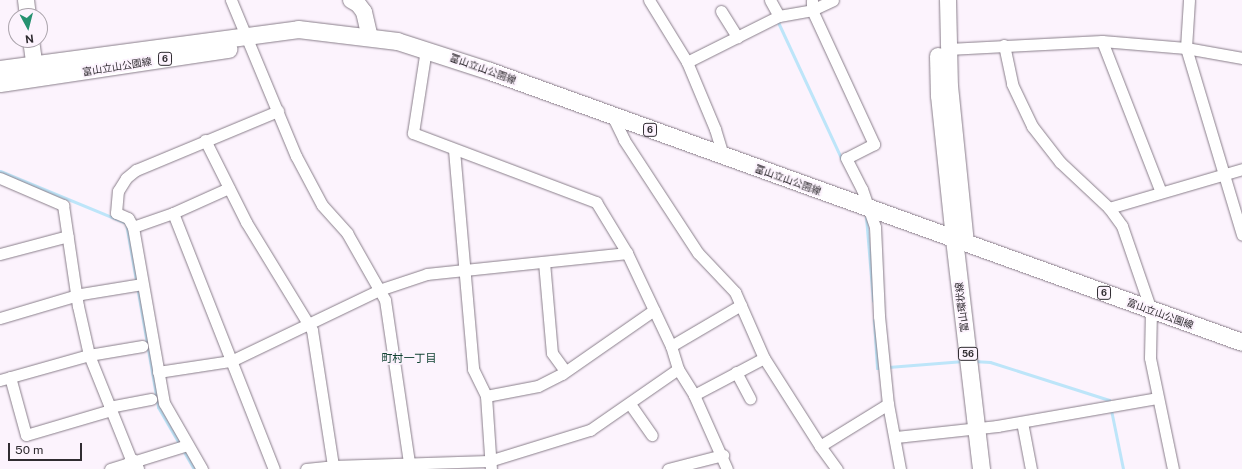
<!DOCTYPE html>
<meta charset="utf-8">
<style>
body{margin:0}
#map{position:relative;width:1242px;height:469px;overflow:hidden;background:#fcf3fd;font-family:"Public Sans","Noto Sans JP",sans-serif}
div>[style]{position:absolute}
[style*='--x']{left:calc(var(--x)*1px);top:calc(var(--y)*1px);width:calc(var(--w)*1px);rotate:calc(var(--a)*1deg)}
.stream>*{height:3px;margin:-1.5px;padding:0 1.5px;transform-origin:1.5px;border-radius:1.5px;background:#bde5f9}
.roads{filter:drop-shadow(0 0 1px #897e8a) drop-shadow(0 0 1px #897e8a)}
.street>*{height:11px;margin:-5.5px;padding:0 5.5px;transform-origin:5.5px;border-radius:5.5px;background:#fff}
.secondary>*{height:16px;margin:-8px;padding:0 8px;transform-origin:8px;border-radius:8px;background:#fff}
.primary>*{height:17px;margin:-8.5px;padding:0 8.5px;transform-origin:8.5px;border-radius:8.5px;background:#fff}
span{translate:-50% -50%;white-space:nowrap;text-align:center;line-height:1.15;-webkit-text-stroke:3.5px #fcf3fd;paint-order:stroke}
.shield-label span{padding:1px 3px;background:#fcf3fd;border:1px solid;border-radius:3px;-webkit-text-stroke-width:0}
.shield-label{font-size:9px;color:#302c31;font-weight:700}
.street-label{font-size:10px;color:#302c31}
.neighbourhood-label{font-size:11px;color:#104232}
.north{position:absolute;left:8px;top:8px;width:40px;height:40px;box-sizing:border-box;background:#fcf3fd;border:1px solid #aaa3ab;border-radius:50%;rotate:173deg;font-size:11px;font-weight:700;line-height:16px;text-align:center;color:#302c31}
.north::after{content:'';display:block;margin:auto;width:14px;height:18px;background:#269170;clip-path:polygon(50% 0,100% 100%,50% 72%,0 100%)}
.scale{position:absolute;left:8px;top:443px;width:74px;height:18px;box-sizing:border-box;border:2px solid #302c31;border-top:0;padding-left:5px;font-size:12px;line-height:14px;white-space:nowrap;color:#302c31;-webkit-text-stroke:3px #fcf3fd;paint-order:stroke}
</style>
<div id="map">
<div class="stream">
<div style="--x:777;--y:20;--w:154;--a:65.1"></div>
<div style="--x:0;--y:171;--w:136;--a:22.4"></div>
<div style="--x:126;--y:223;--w:187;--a:80.1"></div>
<div style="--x:158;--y:407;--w:72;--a:59.9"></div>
<div style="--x:866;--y:217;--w:84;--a:85.2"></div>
<div style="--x:874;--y:320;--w:48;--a:86.4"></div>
<div style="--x:877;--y:368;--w:5;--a:0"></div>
<div style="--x:973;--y:361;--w:17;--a:3"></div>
<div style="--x:990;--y:362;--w:125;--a:17.7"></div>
<div style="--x:1109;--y:400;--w:70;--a:78.5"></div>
<div style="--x:888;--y:367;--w:76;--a:-4.5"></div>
</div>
<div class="roads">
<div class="street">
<div style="--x:231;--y:0;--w:169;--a:67.4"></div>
<div style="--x:296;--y:156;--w:55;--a:62"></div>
<div style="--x:322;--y:205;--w:38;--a:48"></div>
<div style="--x:347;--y:233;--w:77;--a:60.4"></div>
<div style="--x:385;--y:300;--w:171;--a:81.6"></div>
<div style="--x:649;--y:0;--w:73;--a:58.5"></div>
<div style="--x:687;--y:62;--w:73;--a:67.3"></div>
<div style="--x:715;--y:129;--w:28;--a:73"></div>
<div style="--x:770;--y:0;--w:18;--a:61"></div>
<div style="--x:812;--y:0;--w:10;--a:90"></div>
<div style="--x:812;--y:10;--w:148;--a:65.2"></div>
<div style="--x:874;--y:144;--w:31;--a:153"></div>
<div style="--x:846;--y:158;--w:35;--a:63"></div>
<div style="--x:862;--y:189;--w:40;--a:71.1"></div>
<div style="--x:875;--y:227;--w:89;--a:87.4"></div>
<div style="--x:879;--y:316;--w:88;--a:84.2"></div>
<div style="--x:888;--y:404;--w:66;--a:79.5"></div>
<div style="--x:1189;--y:0;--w:48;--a:93.6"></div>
<div style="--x:1186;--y:48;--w:195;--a:73.3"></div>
<div style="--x:721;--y:11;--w:31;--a:58"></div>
<div style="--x:1102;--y:41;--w:162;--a:68.7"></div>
<div style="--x:1004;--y:45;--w:40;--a:78"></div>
<div style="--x:1012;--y:84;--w:47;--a:64.5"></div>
<div style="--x:1032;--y:126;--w:46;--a:52.1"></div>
<div style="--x:1060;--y:162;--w:67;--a:43.2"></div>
<div style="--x:1109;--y:208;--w:22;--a:54"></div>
<div style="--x:1122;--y:226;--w:89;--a:71"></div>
<div style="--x:1151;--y:310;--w:48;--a:91.2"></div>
<div style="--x:1150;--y:358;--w:113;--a:78.3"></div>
<div style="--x:426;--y:49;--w:85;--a:98.8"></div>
<div style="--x:413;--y:133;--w:196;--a:20.7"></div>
<div style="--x:596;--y:202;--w:60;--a:58.7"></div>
<div style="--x:627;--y:253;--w:103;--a:64.7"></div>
<div style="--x:671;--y:346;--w:24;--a:73"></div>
<div style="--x:678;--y:369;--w:31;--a:58"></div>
<div style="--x:694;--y:395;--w:81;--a:66"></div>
<div style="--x:948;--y:49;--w:154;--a:-3"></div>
<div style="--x:1102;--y:41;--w:84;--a:4.8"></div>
<div style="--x:1186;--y:48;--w:57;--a:10.1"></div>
<div style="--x:687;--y:62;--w:103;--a:-26.6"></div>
<div style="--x:779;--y:16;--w:34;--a:-10"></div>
<div style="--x:812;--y:10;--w:23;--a:-25"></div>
<div style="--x:613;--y:117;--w:25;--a:64"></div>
<div style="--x:624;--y:140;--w:135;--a:56.8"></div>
<div style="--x:698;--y:253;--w:54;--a:46.5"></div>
<div style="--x:735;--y:292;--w:72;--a:66.3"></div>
<div style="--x:764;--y:358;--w:104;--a:57.5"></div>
<div style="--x:820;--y:446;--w:29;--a:54"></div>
<div style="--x:205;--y:140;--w:92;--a:63.4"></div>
<div style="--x:246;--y:222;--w:127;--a:58.6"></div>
<div style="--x:312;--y:330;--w:138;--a:81.2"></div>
<div style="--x:454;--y:150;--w:220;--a:85"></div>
<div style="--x:473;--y:369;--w:30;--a:64"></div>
<div style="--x:486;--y:396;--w:73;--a:86.1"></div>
<div style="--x:0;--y:178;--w:69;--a:23.2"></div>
<div style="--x:63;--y:205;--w:102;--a:81.6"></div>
<div style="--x:78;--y:306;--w:50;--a:77.3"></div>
<div style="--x:89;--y:355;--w:115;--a:68.1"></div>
<div style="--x:1109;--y:208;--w:139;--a:-16.3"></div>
<div style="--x:173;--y:213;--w:275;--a:68.5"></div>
<div style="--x:133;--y:227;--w:42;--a:-19.3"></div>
<div style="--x:173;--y:213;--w:61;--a:-24.1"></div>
<div style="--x:0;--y:254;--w:70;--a:-14.8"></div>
<div style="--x:544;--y:262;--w:91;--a:85"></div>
<div style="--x:552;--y:353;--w:22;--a:54"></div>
<div style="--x:0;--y:318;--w:84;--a:-16.5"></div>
<div style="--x:81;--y:294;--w:62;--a:-9.3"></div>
<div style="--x:671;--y:346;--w:81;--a:-30.4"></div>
<div style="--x:158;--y:372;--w:74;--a:-8.6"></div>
<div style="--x:231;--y:361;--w:164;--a:-25.6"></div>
<div style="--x:379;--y:290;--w:51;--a:-18.4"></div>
<div style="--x:427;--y:274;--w:201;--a:-6"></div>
<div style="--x:736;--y:372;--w:30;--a:62"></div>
<div style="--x:10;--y:377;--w:60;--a:74.6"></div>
<div style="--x:26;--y:435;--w:89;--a:-16.4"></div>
<div style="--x:0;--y:380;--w:92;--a:-15.7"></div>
<div style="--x:89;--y:355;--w:54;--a:-9.6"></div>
<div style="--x:694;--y:395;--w:79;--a:-27.9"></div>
<div style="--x:486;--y:396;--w:53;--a:-10.9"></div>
<div style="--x:538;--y:386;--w:27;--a:-27"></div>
<div style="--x:562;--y:374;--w:112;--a:-34.8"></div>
<div style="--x:630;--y:404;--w:38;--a:55"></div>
<div style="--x:109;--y:407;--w:43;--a:-10.8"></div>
<div style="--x:1022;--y:422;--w:48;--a:79.2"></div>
<div style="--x:896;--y:437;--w:102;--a:-6.2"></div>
<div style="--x:997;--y:426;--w:162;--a:-9.9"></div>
<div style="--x:820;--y:446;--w:80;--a:-31.7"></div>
<div style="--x:110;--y:469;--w:81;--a:-17.3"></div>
<div style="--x:202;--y:469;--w:76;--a:-119.9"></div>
<div style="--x:164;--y:403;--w:179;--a:-100"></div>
<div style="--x:133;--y:227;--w:10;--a:-119"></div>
<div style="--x:128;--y:218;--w:13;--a:-157"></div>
<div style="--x:116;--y:213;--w:22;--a:-85"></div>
<div style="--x:118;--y:191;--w:15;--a:-58"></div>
<div style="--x:126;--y:178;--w:13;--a:-39"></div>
<div style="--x:136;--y:170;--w:154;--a:-22.6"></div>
<div style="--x:306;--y:469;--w:27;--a:-6"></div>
<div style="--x:333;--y:466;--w:156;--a:-1.8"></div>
<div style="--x:489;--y:461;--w:106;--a:-17.1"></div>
<div style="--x:590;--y:430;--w:107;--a:-34.7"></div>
<div style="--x:668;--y:469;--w:57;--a:-14.3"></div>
</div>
<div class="secondary">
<div style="--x:26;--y:0;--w:16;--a:83"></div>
<div style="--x:351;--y:0;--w:8;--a:30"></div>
<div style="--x:358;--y:4;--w:10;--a:53"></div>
<div style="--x:364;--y:12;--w:26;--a:77"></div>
<div style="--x:948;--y:0;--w:86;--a:88.7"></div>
<div style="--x:950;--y:86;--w:158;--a:84.2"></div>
<div style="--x:31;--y:40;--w:37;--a:82"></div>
<div style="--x:938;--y:56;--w:40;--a:88.6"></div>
<div style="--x:939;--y:96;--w:144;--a:84"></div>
<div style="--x:132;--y:462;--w:8;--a:60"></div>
</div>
<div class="primary">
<div style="--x:0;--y:69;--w:301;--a:-7.6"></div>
<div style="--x:298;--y:29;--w:100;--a:6.9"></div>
<div style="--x:397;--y:41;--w:98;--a:17.9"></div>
<div style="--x:490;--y:71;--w:799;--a:19.82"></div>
<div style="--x:0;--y:83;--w:231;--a:-8.5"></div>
<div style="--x:954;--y:239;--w:232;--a:83.3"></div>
</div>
</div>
<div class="shield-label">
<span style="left:165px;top:59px">6</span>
<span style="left:650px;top:130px">6</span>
<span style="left:1104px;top:293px">6</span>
<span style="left:968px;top:354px">56</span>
</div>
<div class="street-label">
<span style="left:117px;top:67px;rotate:-9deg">富山立山公園線</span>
<span style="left:483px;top:69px;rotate:20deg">富山立山公園線</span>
<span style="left:788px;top:180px;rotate:20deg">富山立山公園線</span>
<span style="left:962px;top:307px;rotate:-97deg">富山環状線</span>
<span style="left:1160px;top:314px;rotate:20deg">富山立山公園線</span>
</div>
<div class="neighbourhood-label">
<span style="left:409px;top:358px">町村一丁目</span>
</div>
<div class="north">N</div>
<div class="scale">50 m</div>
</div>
